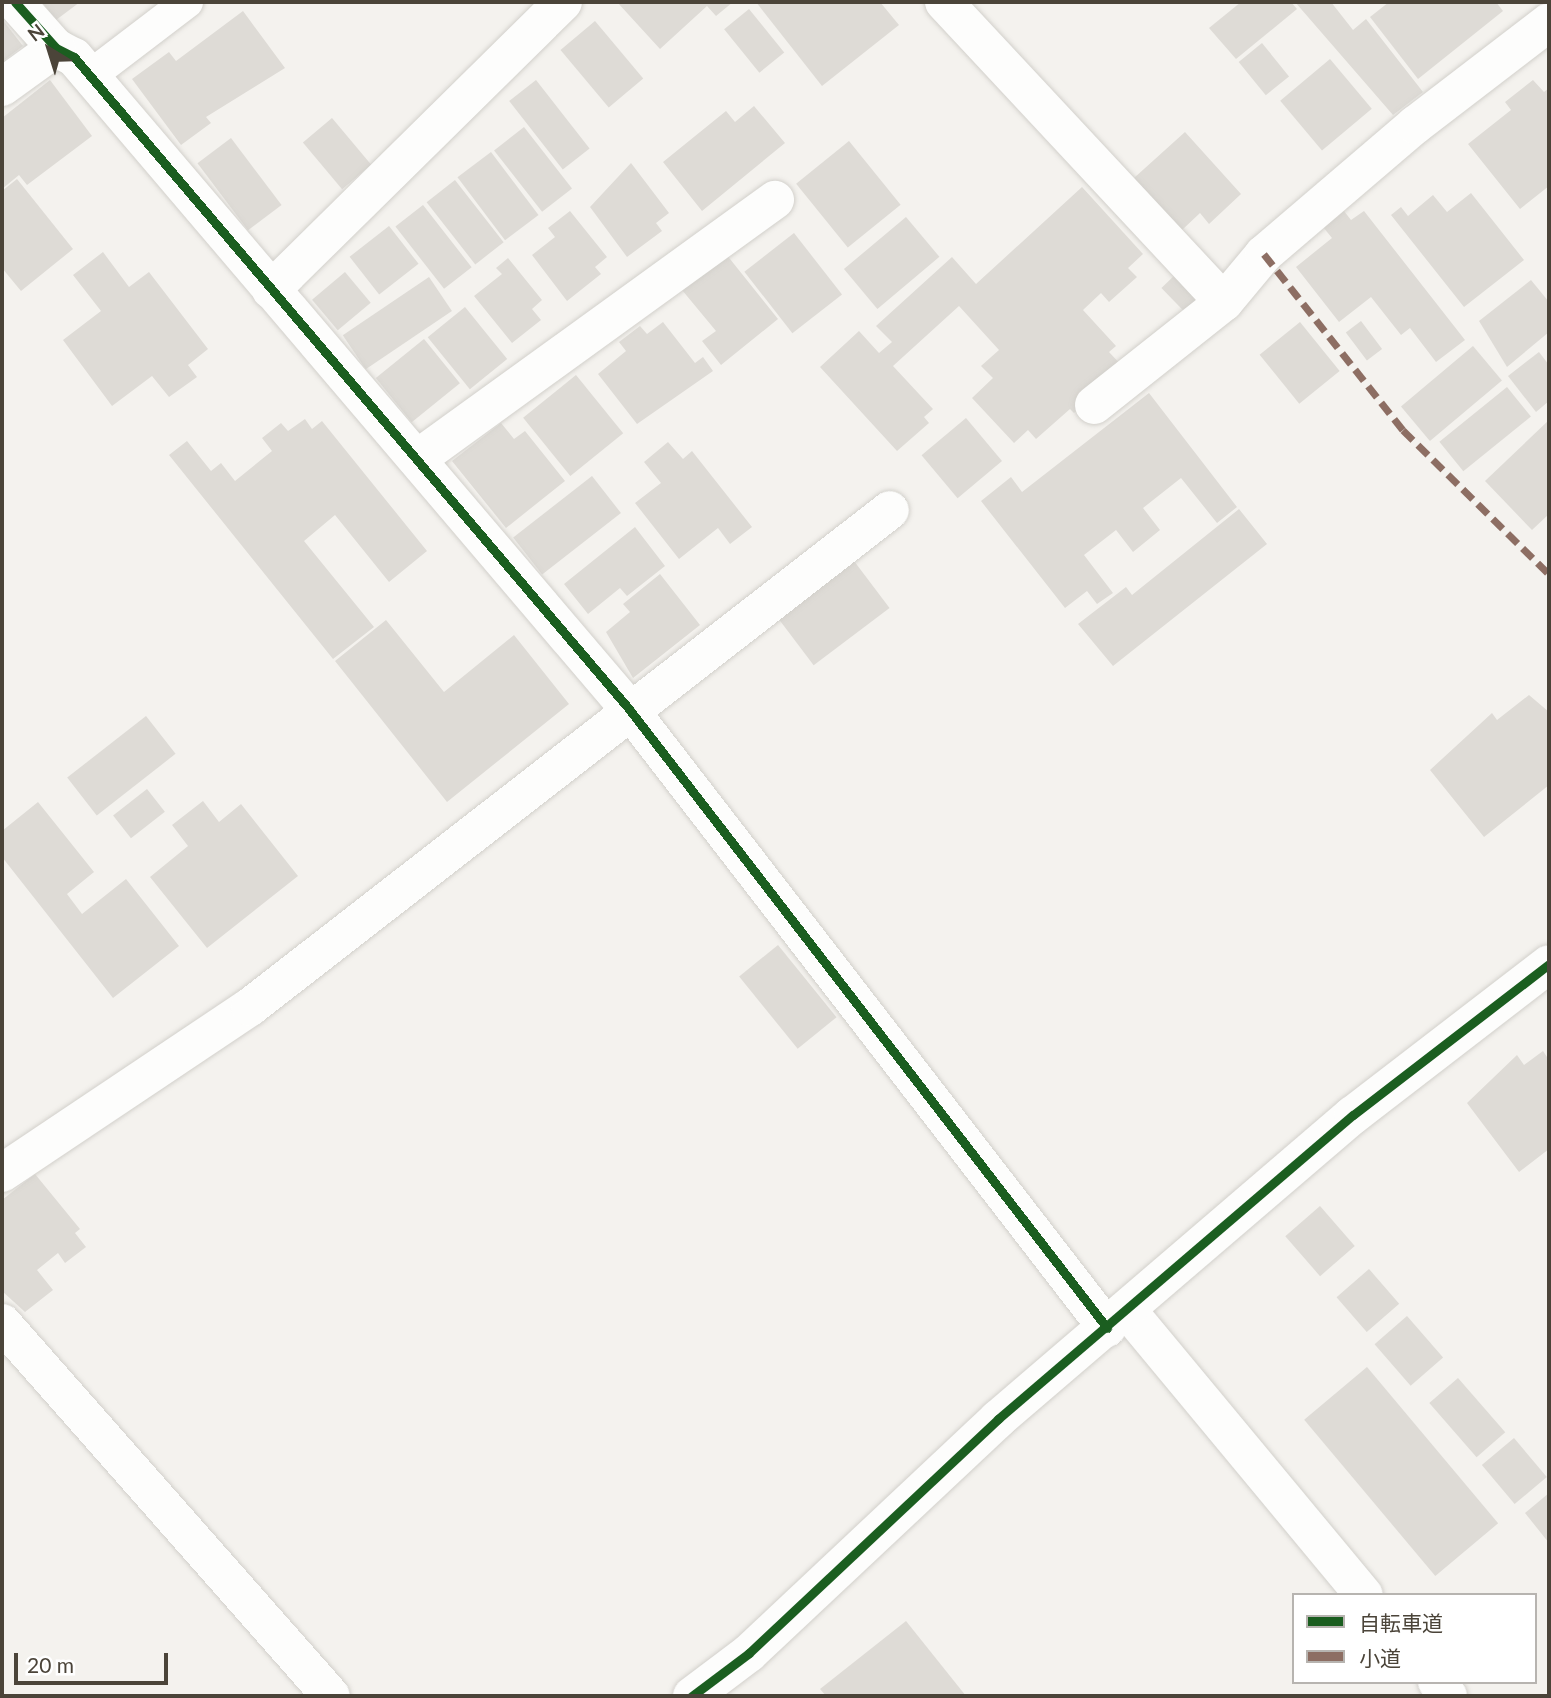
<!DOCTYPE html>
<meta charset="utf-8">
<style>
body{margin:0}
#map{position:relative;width:1551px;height:1698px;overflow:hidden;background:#f4f2ee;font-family:Lato,"Noto Sans JP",sans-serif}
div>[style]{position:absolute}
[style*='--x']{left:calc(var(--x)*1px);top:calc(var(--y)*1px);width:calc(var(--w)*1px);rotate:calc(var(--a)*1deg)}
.building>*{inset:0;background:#dedbd6;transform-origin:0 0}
.roads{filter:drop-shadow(0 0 2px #d2d0cb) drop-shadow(0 0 2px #d2d0cb)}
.lane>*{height:32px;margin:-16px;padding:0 16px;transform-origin:16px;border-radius:16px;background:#fdfdfc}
.street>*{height:38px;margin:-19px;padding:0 19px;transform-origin:19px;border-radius:19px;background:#fdfdfc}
.quiet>*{height:7px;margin-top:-3.5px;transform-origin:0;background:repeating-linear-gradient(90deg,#8d6e63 0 14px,transparent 0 21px)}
.cycleway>*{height:9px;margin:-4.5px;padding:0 4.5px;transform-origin:4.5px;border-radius:4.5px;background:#1b5e20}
span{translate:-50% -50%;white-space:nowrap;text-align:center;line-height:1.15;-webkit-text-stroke:5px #fff;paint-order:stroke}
.frame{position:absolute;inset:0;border:4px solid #4b4439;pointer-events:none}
.legend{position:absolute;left:1292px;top:1593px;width:245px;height:91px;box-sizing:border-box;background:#fff;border:2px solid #b7b4b0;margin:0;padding:9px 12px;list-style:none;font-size:21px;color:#4b4439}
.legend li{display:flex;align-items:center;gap:14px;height:35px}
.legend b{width:35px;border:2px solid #b7b4b0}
.north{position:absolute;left:14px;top:14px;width:70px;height:70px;-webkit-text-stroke:5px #fff;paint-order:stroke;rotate:322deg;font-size:19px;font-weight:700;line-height:28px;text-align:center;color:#4b4439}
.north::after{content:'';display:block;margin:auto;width:24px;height:32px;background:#4b4439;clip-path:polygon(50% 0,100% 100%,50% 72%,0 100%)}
.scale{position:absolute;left:14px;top:1653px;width:154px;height:32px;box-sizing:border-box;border:4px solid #4b4439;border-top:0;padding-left:9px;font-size:21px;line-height:24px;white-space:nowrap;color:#4b4439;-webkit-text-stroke:5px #fff;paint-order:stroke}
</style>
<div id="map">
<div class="building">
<div style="clip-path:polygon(42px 2px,80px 2px,56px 20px)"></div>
<div style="clip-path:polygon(617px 2px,733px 2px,716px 16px,707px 6px,660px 49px)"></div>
<div style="clip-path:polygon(756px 2px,880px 2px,899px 25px,822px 86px)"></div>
<div style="clip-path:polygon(1241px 2px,1291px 2px,1297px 9px,1236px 59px,1209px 28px)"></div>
<div style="clip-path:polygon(1295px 2px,1331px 2px,1353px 30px,1366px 19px,1423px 92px,1393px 115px)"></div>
<div style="clip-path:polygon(1389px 2px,1496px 2px,1503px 11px,1418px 79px,1370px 17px)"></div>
<div style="left:749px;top:9px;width:56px;height:32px;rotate:51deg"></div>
<div style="clip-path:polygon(243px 11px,285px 68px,206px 117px,211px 123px,181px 145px,132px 79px,169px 52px,176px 61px)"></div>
<div style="clip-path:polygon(2px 19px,23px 46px,2px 62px)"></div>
<div style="left:595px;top:21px;width:75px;height:45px;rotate:50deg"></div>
<div style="left:1262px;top:43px;width:43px;height:30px;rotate:51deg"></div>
<div style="left:1330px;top:59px;width:65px;height:65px;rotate:50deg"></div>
<div style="clip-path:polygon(50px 80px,92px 136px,27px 185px,19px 175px,2px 189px,2px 118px)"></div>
<div style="left:536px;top:80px;width:87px;height:34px;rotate:52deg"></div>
<div style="clip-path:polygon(1533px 80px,1544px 92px,1549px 88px,1549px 186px,1520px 209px,1468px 144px,1511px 110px,1505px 102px)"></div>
<div style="clip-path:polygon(754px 106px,785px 143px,702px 211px,663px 162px,726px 111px,735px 122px)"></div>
<div style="left:332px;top:118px;width:61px;height:38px;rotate:50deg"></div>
<div style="left:524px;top:127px;width:78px;height:38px;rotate:52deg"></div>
<div style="clip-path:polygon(1185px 132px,1241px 194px,1209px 224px,1200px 213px,1182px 230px,1134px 178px)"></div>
<div style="left:231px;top:138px;width:84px;height:42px;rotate:53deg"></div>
<div style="left:849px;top:141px;width:82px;height:68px;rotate:51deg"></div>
<div style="left:491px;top:152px;width:79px;height:42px;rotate:53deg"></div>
<div style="clip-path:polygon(631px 163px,669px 213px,656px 223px,662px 231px,627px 257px,590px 207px)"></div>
<div style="clip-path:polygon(17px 179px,73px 249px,21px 291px,2px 268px,2px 191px)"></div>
<div style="left:455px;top:180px;width:79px;height:36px;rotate:52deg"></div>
<div style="clip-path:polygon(1082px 187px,1143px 254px,1128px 268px,1137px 277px,1109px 302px,1101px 293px,1083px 310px,1116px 346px,1109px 352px,1123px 367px,1074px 413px,1070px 409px,1036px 439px,1028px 430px,1014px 443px,972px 398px,993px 378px,981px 366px,999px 350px,959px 306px,893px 366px,933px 409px,924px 417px,929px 423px,897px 451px,820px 367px,859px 331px,879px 353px,892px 342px,876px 326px,952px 257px,976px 284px)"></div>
<div style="clip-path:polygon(1471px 193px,1524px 260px,1464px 307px,1391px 215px,1401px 207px,1408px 216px,1433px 195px,1447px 212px)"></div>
<div style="left:423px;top:205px;width:79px;height:35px;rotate:52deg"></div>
<div style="clip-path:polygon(570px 211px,607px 257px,595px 267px,601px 274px,567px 301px,532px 255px,555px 237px,548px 228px)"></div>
<div style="clip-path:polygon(1344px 211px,1351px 220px,1364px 211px,1465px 340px,1436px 362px,1410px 328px,1401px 335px,1371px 297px,1339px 322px,1296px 267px,1332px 238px,1323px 227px)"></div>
<div style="left:906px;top:217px;width:52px;height:81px;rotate:50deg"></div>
<div style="left:389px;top:226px;width:48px;height:50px;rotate:52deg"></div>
<div style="left:794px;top:233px;width:78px;height:63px;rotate:52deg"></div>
<div style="clip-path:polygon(103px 252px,129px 287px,149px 272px,208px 349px,188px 365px,197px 377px,169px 397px,152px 376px,112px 406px,63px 340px,101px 311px,73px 275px)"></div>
<div style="clip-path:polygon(726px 254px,778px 319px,721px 365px,702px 341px,716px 331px,682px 290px)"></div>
<div style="clip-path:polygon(508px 258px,542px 300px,532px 309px,541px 320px,512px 343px,474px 296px,502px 274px,496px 268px)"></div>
<div style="left:345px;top:272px;width:40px;height:43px;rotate:50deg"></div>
<div style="left:1178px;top:272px;width:46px;height:23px;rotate:46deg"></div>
<div style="left:429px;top:277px;width:41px;height:104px;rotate:56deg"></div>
<div style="clip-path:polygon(1531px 280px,1549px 302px,1549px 332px,1507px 367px,1479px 321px)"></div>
<div style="left:465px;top:307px;width:67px;height:48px;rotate:51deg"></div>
<div style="left:1361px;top:321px;width:35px;height:19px;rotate:53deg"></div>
<div style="clip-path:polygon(663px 322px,695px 363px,703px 357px,713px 371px,637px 424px,598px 374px,626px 351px,619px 342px,640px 326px,647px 334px)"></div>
<div style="left:1300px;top:322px;width:63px;height:52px;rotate:51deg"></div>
<div style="left:424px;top:339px;width:57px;height:62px;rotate:51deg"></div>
<div style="left:1473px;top:346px;width:45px;height:94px;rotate:50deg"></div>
<div style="clip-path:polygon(1539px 352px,1549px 365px,1549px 401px,1536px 412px,1508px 376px)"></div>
<div style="left:576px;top:375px;width:75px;height:68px;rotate:51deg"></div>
<div style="left:1507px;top:387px;width:38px;height:87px;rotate:51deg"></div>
<div style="clip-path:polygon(1149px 393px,1237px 507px,1217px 523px,1181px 478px,1143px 508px,1160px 530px,1133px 552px,1116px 530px,1084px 555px,1113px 593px,1097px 604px,1087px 591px,1065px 608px,981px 501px,1011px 477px,1022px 492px)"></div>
<div style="left:966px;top:418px;width:56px;height:58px;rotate:50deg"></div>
<div style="clip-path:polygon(305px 419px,312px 429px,322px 421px,427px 551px,389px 582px,335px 515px,304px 541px,374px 627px,333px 659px,169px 455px,187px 441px,211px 471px,221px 463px,235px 481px,272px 451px,262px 438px,281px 423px,288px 431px)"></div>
<div style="clip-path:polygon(1549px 420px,1549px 514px,1532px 530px,1485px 481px)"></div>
<div style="clip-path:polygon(501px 423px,514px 439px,525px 431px,565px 481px,506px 528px,452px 461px)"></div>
<div style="clip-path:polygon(668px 442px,683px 459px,692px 451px,752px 527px,730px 544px,718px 528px,679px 559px,635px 503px,661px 483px,644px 462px)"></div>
<div style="left:592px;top:476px;width:47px;height:100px;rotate:52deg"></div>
<div style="clip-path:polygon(1239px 509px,1267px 544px,1113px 666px,1078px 624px,1126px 587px,1132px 595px)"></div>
<div style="clip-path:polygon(635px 527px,665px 566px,627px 596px,620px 588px,588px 614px,564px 584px)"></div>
<div style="left:851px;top:557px;width:64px;height:95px;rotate:53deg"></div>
<div style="clip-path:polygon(660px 574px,700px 625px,633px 678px,606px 632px,630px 612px,623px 604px)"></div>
<div style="clip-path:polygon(386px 620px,444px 692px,514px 635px,569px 704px,447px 802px,335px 661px)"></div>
<div style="clip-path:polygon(1529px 695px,1549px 712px,1549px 785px,1484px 837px,1430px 770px,1492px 713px,1497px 720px)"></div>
<div style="left:146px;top:716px;width:48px;height:100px;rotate:52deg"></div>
<div style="left:147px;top:789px;width:29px;height:43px;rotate:52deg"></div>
<div style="clip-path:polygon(203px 801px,219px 822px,241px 804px,298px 876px,207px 948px,150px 877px,188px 846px,172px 825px)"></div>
<div style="clip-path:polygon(38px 802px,94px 872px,67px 894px,82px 914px,126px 879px,179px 946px,113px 998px,2px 857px,2px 831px)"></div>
<div style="left:778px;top:945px;width:93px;height:50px;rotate:51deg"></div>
<div style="clip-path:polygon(1543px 1051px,1549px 1060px,1549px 1149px,1519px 1172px,1467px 1103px,1517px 1055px,1524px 1065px)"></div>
<div style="clip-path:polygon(35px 1174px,80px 1229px,75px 1233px,86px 1247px,65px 1263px,58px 1253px,37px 1270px,53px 1290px,25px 1312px,2px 1291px,2px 1200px)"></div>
<div style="left:1320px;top:1206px;width:53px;height:46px;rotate:49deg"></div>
<div style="left:1369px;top:1269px;width:46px;height:43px;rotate:49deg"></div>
<div style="left:1407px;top:1316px;width:55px;height:43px;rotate:49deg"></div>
<div style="left:1367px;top:1367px;width:204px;height:82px;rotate:50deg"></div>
<div style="left:1458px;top:1378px;width:72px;height:38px;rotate:49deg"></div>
<div style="left:1514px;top:1438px;width:51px;height:42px;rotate:50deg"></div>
<div style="clip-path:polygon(1549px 1493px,1549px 1543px,1525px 1513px)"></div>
<div style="clip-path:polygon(906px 1621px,966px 1696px,826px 1696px,820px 1689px)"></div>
</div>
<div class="roads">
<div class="lane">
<div style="--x:90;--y:76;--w:122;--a:-37.3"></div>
</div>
<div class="street">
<div style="--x:15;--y:2;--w:62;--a:48.3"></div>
<div style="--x:56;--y:48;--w:20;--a:27"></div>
<div style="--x:74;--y:57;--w:856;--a:49.59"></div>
<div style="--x:629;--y:709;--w:782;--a:52.32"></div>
<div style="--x:944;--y:2;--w:410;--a:47"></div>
<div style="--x:2;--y:87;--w:67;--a:-35.8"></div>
<div style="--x:271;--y:290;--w:410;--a:-44.6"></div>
<div style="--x:1094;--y:405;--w:166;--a:-38.4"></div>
<div style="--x:1224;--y:302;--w:62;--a:-50.2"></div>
<div style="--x:1264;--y:254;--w:199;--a:-40.5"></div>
<div style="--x:1415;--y:125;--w:169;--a:-37.5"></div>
<div style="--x:417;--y:459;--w:442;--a:-35.9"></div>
<div style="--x:2;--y:1173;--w:298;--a:-33.8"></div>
<div style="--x:250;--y:1007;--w:810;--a:-37.83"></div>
<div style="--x:1128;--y:1311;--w:369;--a:50.3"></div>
<div style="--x:2;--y:1323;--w:497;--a:48.6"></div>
<div style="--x:1437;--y:1682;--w:18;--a:52"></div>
<div style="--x:692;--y:1696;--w:71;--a:-37"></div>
<div style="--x:749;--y:1653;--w:342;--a:-43.2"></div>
<div style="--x:998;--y:1419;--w:467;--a:-40.6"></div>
<div style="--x:1353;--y:1115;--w:247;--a:-37.6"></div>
</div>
</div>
<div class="quiet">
<div style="--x:1264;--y:254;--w:224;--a:51.7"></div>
<div style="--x:1403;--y:430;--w:205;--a:44.6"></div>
</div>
<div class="cycleway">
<div style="--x:15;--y:2;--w:62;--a:48.3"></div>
<div style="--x:56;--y:48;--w:20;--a:27"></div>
<div style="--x:74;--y:57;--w:856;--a:49.59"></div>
<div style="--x:629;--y:709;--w:782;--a:52.32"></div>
<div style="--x:692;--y:1696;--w:71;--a:-37"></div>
<div style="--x:749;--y:1653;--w:342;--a:-43.2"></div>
<div style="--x:998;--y:1419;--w:467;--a:-40.6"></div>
<div style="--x:1353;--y:1115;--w:247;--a:-37.6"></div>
</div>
<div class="frame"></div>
<ul class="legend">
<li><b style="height:9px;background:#1b5e20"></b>自転車道</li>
<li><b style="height:9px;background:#8d6e63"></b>小道</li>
</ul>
<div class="north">N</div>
<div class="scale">20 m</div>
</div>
